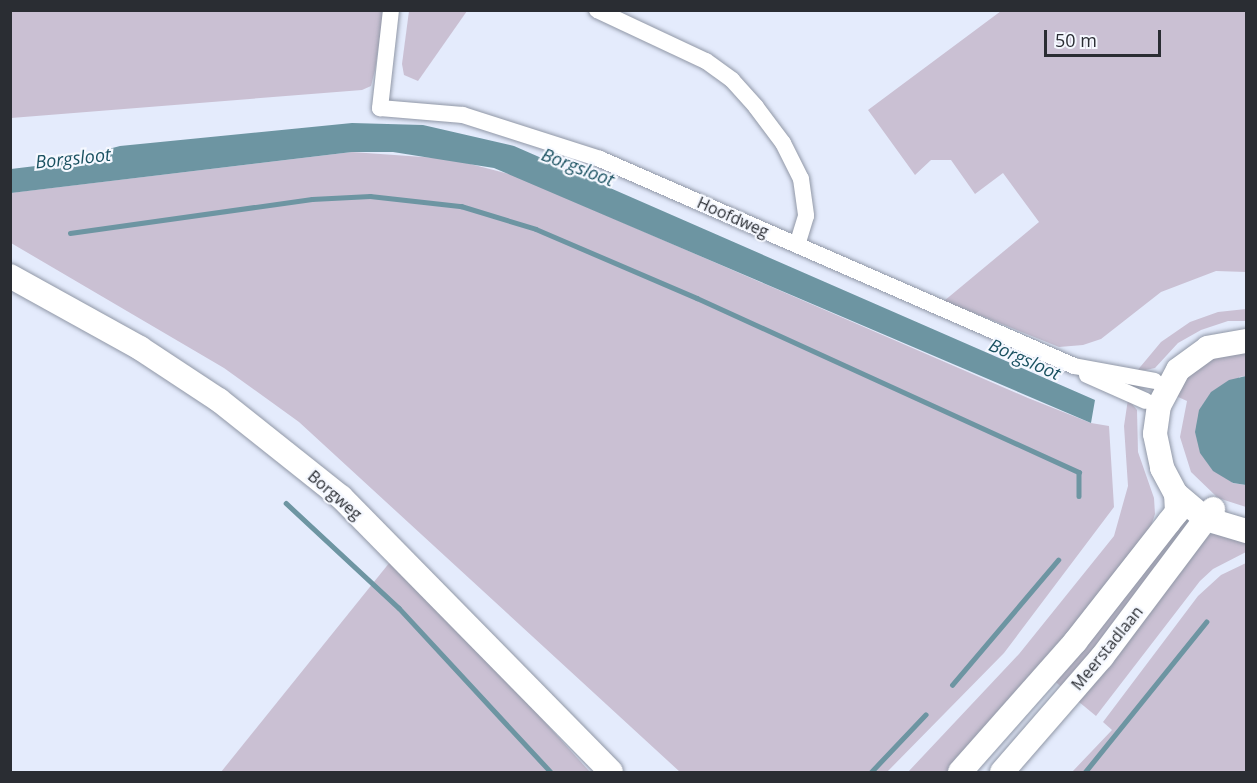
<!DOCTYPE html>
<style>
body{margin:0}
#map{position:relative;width:1257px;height:783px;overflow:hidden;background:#e4ebfc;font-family:"Open Sans",sans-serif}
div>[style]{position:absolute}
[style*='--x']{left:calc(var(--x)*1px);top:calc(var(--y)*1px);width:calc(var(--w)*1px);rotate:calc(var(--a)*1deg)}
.green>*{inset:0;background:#cac0d3}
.water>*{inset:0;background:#6d95a2}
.stream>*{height:4.5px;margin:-2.25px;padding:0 2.25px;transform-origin:2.25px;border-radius:2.25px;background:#6d95a2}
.roads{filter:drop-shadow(0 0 2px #9097a6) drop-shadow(0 0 2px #9097a6)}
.street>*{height:16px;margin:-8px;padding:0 8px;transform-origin:8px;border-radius:8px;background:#fff}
.secondary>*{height:24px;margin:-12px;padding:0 12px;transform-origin:12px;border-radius:12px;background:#fff}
span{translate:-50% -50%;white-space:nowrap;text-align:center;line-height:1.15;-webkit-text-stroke:4.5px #f5f8ff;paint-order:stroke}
.street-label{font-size:16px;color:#2a2d33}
.water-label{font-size:18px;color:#195060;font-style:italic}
.frame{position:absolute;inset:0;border:12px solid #2a2d33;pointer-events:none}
.scale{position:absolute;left:1044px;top:30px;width:117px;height:27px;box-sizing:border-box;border:3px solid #2a2d33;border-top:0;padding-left:8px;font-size:18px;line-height:21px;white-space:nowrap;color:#2a2d33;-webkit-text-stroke:4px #f5f8ff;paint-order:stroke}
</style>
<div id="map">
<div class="green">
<div style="clip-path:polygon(10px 11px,384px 11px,375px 70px,371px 86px,362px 90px,11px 118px)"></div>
<div style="clip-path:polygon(409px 11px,467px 11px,418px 81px,404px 75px,402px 64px)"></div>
<div style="clip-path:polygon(1001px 11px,1246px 11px,1246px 272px,1216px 271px,1161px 292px,1101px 339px,1083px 345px,1059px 347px,944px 301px,1039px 222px,1003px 173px,975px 194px,951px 160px,931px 160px,915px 175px,868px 110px)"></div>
<div style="clip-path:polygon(352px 152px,451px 159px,513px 175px,1028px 398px,1091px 423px,1109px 426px,1114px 507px,1004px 653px,887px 772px,680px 772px,299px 422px,224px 368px,11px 243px,10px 193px)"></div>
<div style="clip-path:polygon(1246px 309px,1246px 321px,1228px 321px,1201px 330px,1178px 343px,1155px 368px,1136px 372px,1161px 342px,1190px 322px,1218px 312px)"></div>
<div style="clip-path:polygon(1246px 352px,1246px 376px,1239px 377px,1232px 483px,1246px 485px,1246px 507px,1218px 498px,1191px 472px,1180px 437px,1187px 401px,1176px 396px,1190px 374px,1211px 359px)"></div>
<div style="clip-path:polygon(1128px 399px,1137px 410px,1138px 452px,1154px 498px,1155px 514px,1150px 529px,1050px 664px,949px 772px,908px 772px,1019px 654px,1114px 536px,1128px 486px,1124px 426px)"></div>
<div style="clip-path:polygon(1184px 511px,1193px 518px,1066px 691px,1050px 677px)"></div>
<div style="clip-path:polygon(1215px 533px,1246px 537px,1246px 552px,1213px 569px,1200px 581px,1096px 716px,1073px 697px,1205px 536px)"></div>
<div style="clip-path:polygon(390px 562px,523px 698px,590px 772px,221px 772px)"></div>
<div style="clip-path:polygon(1246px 563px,1246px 772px,1072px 772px,1112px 730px,1103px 722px,1198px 596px,1221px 575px)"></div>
</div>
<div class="water">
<div style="clip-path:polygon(352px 123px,423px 125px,514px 146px,1095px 400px,1091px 423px,494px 168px,393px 152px,352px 152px,11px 193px,11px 169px,52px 164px,120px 146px)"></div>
<div style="clip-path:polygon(1246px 376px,1246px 485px,1233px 483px,1213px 471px,1200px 453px,1195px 432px,1199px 410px,1211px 392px,1229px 380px)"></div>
</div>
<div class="stream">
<div style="--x:70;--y:233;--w:244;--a:-8"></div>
<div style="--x:312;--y:199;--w:58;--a:-3"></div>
<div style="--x:370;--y:196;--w:92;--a:6.3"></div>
<div style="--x:461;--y:206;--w:78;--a:17"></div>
<div style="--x:536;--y:229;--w:175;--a:23.2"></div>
<div style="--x:697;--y:298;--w:420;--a:24.5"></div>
<div style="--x:1079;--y:472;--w:24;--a:90"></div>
<div style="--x:286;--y:503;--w:154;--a:42.9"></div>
<div style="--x:399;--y:608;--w:224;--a:47.2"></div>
<div style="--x:952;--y:685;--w:164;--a:-49.7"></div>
<div style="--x:871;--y:772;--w:79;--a:-46.5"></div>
<div style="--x:1085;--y:772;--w:193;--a:-51.1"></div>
</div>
<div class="roads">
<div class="street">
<div style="--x:391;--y:10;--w:99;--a:96.4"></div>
<div style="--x:380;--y:108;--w:83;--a:4.8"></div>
<div style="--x:463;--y:115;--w:144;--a:17.8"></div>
<div style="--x:600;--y:159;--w:517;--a:23.59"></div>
<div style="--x:1074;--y:366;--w:82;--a:10.5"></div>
<div style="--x:597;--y:10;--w:120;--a:25.1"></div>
<div style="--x:706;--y:61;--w:32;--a:36"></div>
<div style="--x:732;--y:80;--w:36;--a:48"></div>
<div style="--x:756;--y:107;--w:45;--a:53.1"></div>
<div style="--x:783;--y:143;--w:40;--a:63.4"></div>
<div style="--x:801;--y:179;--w:37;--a:82"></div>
<div style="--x:806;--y:216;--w:30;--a:107"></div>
<div style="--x:1087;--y:375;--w:64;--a:23.8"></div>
</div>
<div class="secondary">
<div style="--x:10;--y:276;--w:149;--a:29"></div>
<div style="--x:140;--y:348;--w:95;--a:33.4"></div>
<div style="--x:219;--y:400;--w:156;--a:38.5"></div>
<div style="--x:341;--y:497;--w:385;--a:45.5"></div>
<div style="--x:1246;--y:341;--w:39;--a:170"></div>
<div style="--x:1208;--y:348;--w:37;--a:144"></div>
<div style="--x:1178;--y:370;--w:40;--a:118"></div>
<div style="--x:1159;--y:405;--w:29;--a:98"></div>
<div style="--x:1155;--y:434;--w:35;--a:78"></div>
<div style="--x:1162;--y:468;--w:30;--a:62"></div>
<div style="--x:1176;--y:494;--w:39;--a:40"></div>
<div style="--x:1206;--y:519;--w:42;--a:16.7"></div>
<div style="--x:960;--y:772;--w:174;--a:-48.5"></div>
<div style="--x:1075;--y:642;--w:152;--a:-51.9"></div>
<div style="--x:1169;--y:522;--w:13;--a:-51"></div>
<div style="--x:1177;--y:512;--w:18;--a:-93"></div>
<div style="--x:1002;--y:772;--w:152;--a:-49"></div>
<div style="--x:1102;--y:657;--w:185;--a:-53.1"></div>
</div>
</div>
<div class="street-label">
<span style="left:733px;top:217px;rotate:24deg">Hoofdweg</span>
<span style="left:335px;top:495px;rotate:41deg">Borgweg</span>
<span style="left:1107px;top:648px;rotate:-51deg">Meerstadlaan</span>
</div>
<div class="water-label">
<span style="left:73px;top:158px;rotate:-6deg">Borgsloot</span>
<span style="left:578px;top:167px;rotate:21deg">Borgsloot</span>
<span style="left:1025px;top:359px;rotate:24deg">Borgsloot</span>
</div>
<div class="frame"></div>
<div class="scale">50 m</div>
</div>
